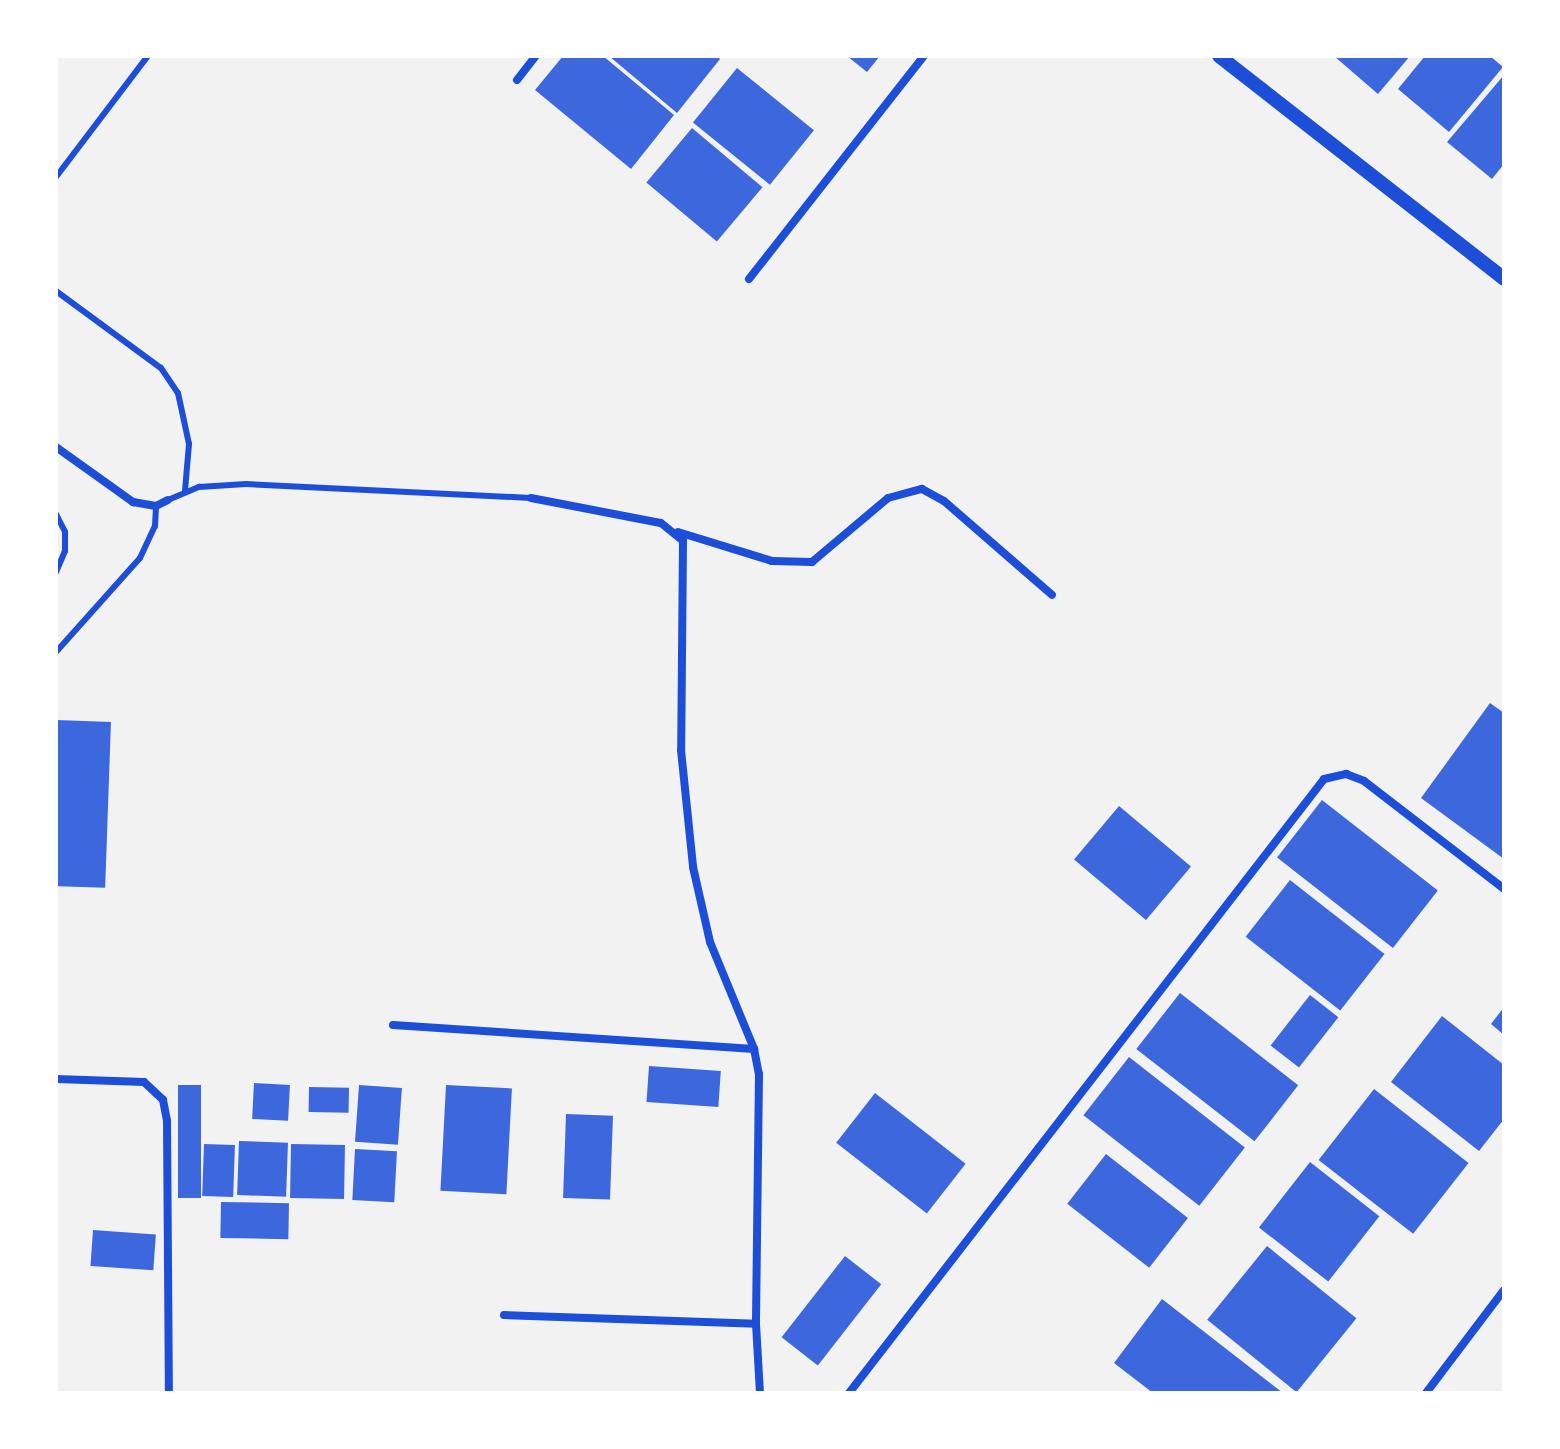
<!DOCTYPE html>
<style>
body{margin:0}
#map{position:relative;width:1560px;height:1449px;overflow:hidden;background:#f2f2f2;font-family:"Exo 2",sans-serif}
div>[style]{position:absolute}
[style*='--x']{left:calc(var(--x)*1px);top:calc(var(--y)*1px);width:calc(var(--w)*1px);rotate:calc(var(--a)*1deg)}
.building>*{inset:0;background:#3d67dc;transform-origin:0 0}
.service>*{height:6px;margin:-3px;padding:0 3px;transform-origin:3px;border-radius:3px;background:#1d4ed8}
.minor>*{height:8px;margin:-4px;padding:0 4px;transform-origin:4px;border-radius:4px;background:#1d4ed8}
.tertiary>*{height:14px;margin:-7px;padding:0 7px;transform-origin:7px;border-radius:7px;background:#1d4ed8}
span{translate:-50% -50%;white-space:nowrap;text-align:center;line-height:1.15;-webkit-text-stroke:6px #fff;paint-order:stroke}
.frame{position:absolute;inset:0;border:58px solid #fff;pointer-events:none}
</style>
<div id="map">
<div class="building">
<div style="clip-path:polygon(563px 56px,603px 56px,674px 115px,631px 169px,535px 90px)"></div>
<div style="clip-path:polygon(609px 56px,717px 56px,720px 59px,677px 113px)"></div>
<div style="clip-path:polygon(847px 56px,880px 56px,867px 72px)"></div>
<div style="clip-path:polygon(1334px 56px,1410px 56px,1378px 94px)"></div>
<div style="clip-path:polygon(1425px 56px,1490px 56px,1503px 67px,1449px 132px,1398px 89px)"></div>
<div style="left:737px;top:68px;width:99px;height:70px;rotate:39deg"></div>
<div style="clip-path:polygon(1504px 75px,1504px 164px,1492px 179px,1447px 142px)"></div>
<div style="left:692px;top:128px;width:92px;height:71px;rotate:40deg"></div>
<div style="clip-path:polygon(1490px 703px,1504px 713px,1504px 859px,1421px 798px)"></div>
<div style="left:56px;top:720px;width:55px;height:166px;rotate:2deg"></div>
<div style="left:1322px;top:800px;width:147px;height:73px;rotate:38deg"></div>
<div style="left:1119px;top:806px;width:94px;height:70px;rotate:40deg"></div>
<div style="left:1290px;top:880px;width:120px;height:72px;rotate:38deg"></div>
<div style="left:1180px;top:993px;width:150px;height:71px;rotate:38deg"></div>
<div style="left:1310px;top:995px;width:36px;height:64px;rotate:38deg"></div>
<div style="clip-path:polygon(1504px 1007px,1504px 1035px,1491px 1024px)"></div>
<div style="clip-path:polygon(1442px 1016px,1504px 1065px,1504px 1119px,1479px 1151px,1391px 1082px)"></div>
<div style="left:1129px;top:1057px;width:147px;height:74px;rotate:38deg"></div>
<div style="left:649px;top:1066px;width:72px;height:36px;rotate:4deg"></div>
<div style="left:254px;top:1083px;width:36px;height:36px;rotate:3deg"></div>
<div style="left:178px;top:1085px;width:23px;height:113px"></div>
<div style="left:359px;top:1085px;width:43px;height:57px;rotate:4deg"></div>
<div style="left:446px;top:1085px;width:66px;height:106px;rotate:3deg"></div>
<div style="left:309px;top:1087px;width:40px;height:25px;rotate:1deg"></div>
<div style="left:1374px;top:1089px;width:120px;height:90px;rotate:38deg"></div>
<div style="left:875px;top:1093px;width:115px;height:63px;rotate:38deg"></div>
<div style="left:566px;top:1114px;width:47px;height:84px;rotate:2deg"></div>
<div style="left:239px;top:1141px;width:49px;height:54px;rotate:2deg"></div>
<div style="left:204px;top:1144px;width:31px;height:52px;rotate:2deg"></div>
<div style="left:291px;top:1144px;width:54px;height:54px;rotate:1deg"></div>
<div style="left:355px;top:1149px;width:42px;height:51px;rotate:3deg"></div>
<div style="left:1106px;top:1154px;width:104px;height:63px;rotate:38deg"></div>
<div style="left:1310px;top:1162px;width:88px;height:83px;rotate:38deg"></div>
<div style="left:221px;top:1202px;width:68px;height:36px;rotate:1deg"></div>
<div style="left:93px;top:1230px;width:63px;height:36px;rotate:4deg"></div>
<div style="left:1267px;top:1246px;width:115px;height:95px;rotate:39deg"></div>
<div style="left:845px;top:1256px;width:46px;height:103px;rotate:38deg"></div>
<div style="clip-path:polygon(1162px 1299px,1283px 1393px,1153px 1393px,1114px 1363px)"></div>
</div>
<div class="service">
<div style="--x:56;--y:177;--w:152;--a:-52.8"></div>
<div style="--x:56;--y:291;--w:130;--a:36.3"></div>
<div style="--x:161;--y:368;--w:30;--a:56"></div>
<div style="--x:178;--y:393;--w:52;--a:77.8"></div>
<div style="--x:189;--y:444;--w:47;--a:94.9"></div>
<div style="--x:168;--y:500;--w:34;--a:-23"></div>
<div style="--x:199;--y:487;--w:47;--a:-3.7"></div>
<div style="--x:246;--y:484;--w:285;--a:2.8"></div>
<div style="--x:56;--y:514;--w:20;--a:63"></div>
<div style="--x:65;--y:532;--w:19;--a:90"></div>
<div style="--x:65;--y:551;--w:23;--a:113"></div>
<div style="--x:56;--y:652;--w:126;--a:-48.2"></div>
<div style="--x:140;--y:558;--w:35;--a:-65"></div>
<div style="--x:155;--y:526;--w:20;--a:-87"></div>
</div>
<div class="minor">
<div style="--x:517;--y:80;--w:31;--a:-52"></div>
<div style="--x:749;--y:279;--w:283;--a:-51.9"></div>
<div style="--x:56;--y:447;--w:95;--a:35.5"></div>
<div style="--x:133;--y:502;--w:23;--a:10"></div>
<div style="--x:156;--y:506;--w:13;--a:-27"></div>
<div style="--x:531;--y:498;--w:132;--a:10.9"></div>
<div style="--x:661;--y:523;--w:28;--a:39"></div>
<div style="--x:683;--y:541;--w:209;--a:90.5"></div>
<div style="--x:681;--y:750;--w:118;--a:84.1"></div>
<div style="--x:693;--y:867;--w:77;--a:77.2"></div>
<div style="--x:710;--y:942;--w:116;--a:67.6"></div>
<div style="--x:754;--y:1049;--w:25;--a:79"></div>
<div style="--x:759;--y:1074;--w:250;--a:90.7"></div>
<div style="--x:756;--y:1324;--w:69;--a:86.7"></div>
<div style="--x:678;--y:532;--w:98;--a:17.1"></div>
<div style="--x:772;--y:561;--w:40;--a:1.4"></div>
<div style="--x:812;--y:562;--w:99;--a:-40.1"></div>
<div style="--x:888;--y:498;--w:35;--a:-15"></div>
<div style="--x:922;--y:489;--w:25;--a:29"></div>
<div style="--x:944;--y:501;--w:143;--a:41"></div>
<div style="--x:393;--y:1025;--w:362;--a:3.8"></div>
<div style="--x:56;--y:1079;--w:88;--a:2"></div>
<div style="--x:144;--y:1082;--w:26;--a:43"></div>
<div style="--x:163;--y:1100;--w:21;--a:79"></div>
<div style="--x:167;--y:1121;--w:272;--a:89.6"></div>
<div style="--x:504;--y:1315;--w:252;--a:2"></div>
<div style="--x:849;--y:1393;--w:776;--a:-52.27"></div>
<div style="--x:1324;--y:779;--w:23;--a:-13"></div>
<div style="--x:1346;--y:774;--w:19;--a:21"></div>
<div style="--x:1364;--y:781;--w:177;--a:37.6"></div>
<div style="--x:1426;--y:1393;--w:129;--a:-52.9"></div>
</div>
<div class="tertiary">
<div style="--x:1219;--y:56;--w:362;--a:38"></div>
</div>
<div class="frame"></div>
</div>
